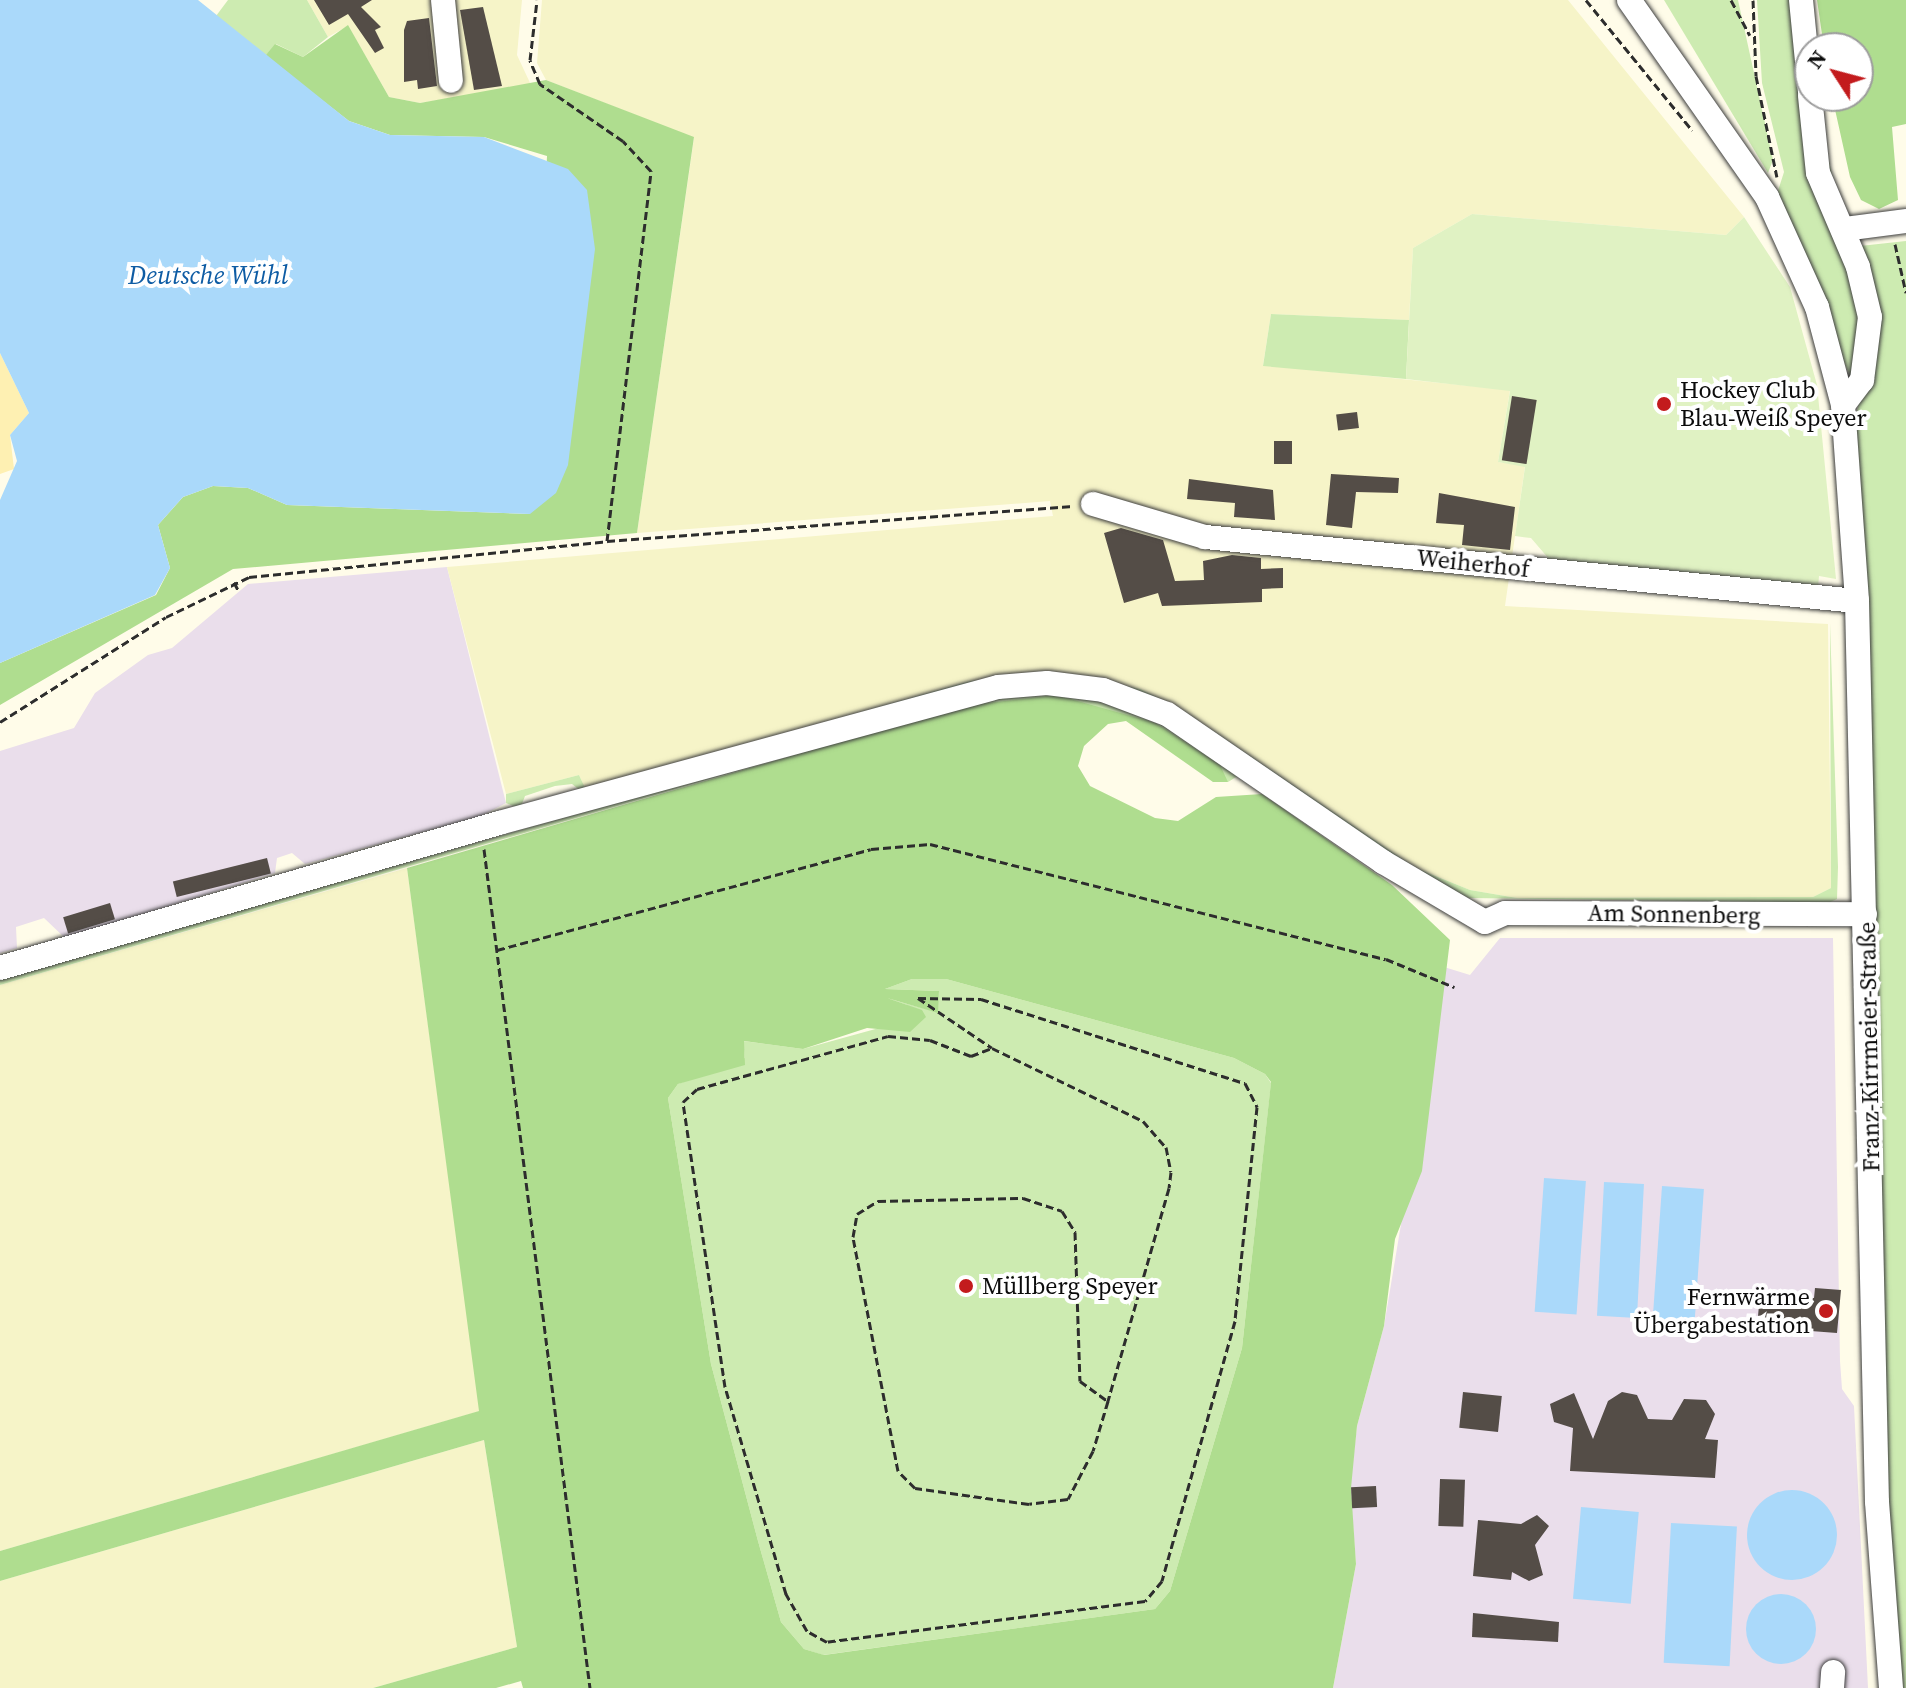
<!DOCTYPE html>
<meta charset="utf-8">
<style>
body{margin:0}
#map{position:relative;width:1906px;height:1688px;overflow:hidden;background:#fffce9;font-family:"Source Serif 4",serif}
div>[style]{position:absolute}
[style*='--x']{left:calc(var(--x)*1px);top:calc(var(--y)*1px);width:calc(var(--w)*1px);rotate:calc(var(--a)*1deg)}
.industrial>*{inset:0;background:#eadeeb}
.farmland>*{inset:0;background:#f6f4c8}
.green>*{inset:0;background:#cdebb1}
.forest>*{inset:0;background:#afdd8f}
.sand>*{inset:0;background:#fef0b2}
.pitch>*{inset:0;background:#e0f2c3}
.water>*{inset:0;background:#aad9fa;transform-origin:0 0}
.round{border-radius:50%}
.building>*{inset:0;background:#544d47;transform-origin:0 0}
.path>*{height:3px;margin-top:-1.5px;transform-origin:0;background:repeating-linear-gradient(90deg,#2d2d2d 0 8px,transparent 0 12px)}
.roads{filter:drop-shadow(0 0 2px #3e3e3e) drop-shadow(0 0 2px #3e3e3e)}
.minor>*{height:24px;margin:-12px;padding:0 12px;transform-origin:12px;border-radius:12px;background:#fff}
.dots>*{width:22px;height:22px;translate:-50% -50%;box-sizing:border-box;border:4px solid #fff;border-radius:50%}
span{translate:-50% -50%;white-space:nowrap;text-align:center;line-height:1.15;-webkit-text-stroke:8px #fff;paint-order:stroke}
.poi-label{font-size:24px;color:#0b0b0b}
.left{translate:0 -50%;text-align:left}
.right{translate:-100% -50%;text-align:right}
.street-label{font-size:24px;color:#0b0b0b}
.water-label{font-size:26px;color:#0e5ca4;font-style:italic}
.north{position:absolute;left:1794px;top:32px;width:80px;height:80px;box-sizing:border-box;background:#fff;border:2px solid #9d9d9d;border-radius:50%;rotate:306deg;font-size:22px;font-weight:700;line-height:32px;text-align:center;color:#0b0b0b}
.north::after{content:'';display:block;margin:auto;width:28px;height:36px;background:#c31b1d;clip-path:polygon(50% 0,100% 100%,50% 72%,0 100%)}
</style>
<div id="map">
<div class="industrial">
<div style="clip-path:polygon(447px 567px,506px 803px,481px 816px,305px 864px,292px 853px,277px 858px,275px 873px,65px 938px,44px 918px,16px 927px,17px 948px,0 953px,0 751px,74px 728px,95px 693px,148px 655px,172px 648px,248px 584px)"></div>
<div style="clip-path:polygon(1500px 938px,1833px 938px,1840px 1361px,1842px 1389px,1854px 1406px,1868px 1688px,1333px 1688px,1356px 1564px,1350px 1487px,1357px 1426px,1384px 1326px,1444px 967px,1470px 975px)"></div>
</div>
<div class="farmland">
<div style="clip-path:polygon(307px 0,522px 0,517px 55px,531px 85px,420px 103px,389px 97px,348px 26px,328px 37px)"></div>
<div style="clip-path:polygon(542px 0,1568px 0,1744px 217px,1726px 235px,1472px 214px,1413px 248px,1409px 320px,1271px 314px,1263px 365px,1510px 390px,1498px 462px,1525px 466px,1505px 606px,1828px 624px,1831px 888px,1813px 897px,1517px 898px,1470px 890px,1416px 868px,1178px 707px,1103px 677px,970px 681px,586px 791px,579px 775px,506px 794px,447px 567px,1053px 516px,1050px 501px,637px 533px,694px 138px,546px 80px,537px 63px)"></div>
<div style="clip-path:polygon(407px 868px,480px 1411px,0 1551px,0 985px)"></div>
<div style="clip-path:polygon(484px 1440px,517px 1647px,373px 1688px,0 1688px,0 1581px)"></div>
</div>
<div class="green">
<div style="clip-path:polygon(228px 0,307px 0,328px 37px,303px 57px,276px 44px,265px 56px,216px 16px)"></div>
<div style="clip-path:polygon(1664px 0,1738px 0,1773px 160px,1768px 173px)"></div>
<div style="clip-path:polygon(1757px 0,1793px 0,1859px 295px,1857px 372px,1850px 376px,1776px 197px,1784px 172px,1762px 83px)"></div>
<div style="clip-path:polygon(1906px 241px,1906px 1688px,1901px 1688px,1885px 1460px,1854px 424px,1876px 327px,1860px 246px)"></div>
<div style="clip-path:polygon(1271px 314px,1409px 320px,1406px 379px,1263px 366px)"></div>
<div style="clip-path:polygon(1830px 623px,1838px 867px,1837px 899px,1828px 903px,1469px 898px,1449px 889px,1130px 690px,582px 792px,572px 784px,555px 786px,525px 796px,520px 809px,506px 803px,506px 794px,579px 775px,586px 790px,970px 681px,1073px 674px,1140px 689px,1178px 707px,1416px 868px,1470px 890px,1517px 898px,1813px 897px,1831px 888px)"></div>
<div style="clip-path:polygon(1076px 695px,1155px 718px,1241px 774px,1228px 782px,1156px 722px,962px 706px,0 985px,0 979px,957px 705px)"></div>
<div style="clip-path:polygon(912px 979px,946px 979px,1234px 1058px,1265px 1074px,1271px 1083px,1242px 1348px,1170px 1591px,1155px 1609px,823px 1655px,804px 1649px,781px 1622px,758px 1541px,711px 1364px,668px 1098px,678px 1084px,745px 1058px,743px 1041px,803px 1049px,890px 1025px,907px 1005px,886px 998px,937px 1012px,939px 991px,885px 989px)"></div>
</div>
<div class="forest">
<div style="clip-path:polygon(1817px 0,1906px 0,1906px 124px,1892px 127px,1898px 200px,1879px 209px,1861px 200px,1850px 177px,1832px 96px,1858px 96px,1858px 48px,1824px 48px)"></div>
<div style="clip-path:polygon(348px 25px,389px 97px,420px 103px,546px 80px,694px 137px,637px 533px,233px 569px,0 705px,0 663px,156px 595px,170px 568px,158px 525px,183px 497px,213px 486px,248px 488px,287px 505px,530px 514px,547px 156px,484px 137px,390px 135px,349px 121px,265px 56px,275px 44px,303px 57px)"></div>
<div style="clip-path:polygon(evenodd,1056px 695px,1156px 723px,1220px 765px,1228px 782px,1213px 782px,1126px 721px,1108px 724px,1084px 746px,1078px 766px,1090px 786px,1155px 818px,1178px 821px,1216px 797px,1262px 794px,1392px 885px,1450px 940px,1422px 1171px,1395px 1239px,1384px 1326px,1357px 1426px,1351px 1488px,1356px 1564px,1333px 1688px,523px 1688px,521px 1681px,496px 1688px,373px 1688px,517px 1647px,484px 1440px,0 1581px,0 1551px,479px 1411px,407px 868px,962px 706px,1056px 695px,912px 979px,946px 979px,1234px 1058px,1265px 1074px,1271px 1082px,1242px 1348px,1170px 1591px,1155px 1609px,824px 1655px,804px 1649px,781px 1622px,758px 1541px,711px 1364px,668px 1098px,678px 1084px,745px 1065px,744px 1041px,803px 1049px,867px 1028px,910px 1032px,926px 1017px,922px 1010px,887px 998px,938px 1013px,939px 991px,885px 989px,912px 979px)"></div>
</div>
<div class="sand">
<div style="clip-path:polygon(0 353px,29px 413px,10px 435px,14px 469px,0 474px)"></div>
</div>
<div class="pitch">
<div style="clip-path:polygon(1472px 214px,1726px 235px,1744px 217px,1790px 287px,1817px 385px,1836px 579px,1819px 576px,1818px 588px,1549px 559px,1531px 538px,1515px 536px,1525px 467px,1498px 462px,1510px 391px,1406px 379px,1413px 248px)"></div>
</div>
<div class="water">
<div style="clip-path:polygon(0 0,198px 0,349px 121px,390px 135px,484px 137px,568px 169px,587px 190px,595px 249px,568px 465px,556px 493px,530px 514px,287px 505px,248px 488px,213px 486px,183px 497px,158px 525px,170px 568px,155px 595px,0 663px,0 500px,17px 461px,10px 435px,29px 413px,0 353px)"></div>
<div style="left:1544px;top:1178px;width:42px;height:134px;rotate:4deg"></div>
<div style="left:1604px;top:1182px;width:40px;height:134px;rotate:3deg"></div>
<div style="left:1662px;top:1186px;width:42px;height:135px;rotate:4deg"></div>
<div class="round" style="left:1747px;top:1490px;width:90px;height:90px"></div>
<div style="left:1581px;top:1507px;width:58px;height:92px;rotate:5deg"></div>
<div style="left:1671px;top:1523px;width:66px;height:140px;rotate:3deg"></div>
<div class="round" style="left:1746px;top:1594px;width:70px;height:70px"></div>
</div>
<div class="building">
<div style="clip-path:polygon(314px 0,372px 0,361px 7px,381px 27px,375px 30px,384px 48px,375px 53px,348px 14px,329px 25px)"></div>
<div style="clip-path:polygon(483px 7px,502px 86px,474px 90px,460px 10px)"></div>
<div style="clip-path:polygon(429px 18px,437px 86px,418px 89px,417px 80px,404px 82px,404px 30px,407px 21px)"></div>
<div style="left:1512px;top:396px;width:25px;height:65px;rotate:9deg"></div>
<div style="left:1357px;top:412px;width:16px;height:21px;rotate:83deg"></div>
<div style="left:1274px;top:441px;width:18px;height:23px"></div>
<div style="clip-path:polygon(1331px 474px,1399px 478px,1398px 493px,1356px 492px,1352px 528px,1326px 525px)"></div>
<div style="clip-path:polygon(1189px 479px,1273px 490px,1275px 520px,1234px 517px,1235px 503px,1187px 499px)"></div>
<div style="clip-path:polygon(1439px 493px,1515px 507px,1510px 550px,1462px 545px,1464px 525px,1436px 523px)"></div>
<div style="clip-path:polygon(1121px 528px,1163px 540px,1175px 581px,1204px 580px,1203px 561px,1232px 555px,1261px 558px,1261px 569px,1283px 568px,1283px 588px,1262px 589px,1262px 602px,1162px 606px,1158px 593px,1124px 603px,1104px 533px)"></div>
<div style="left:267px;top:858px;width:16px;height:97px;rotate:76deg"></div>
<div style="left:110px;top:903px;width:17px;height:49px;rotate:73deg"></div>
<div style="clip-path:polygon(1815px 1288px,1841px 1290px,1837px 1333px,1757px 1327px,1760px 1294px,1814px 1298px)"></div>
<div style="left:1463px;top:1392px;width:39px;height:36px;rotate:6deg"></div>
<div style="clip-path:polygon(1622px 1392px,1637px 1395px,1648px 1419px,1672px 1420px,1684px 1399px,1706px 1400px,1715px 1414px,1705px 1439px,1718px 1440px,1715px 1478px,1570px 1471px,1573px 1428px,1554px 1422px,1550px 1404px,1574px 1393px,1593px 1439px,1608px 1401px)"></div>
<div style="left:1440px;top:1479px;width:25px;height:47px;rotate:2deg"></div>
<div style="left:1376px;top:1486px;width:21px;height:25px;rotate:87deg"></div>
<div style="clip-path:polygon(1537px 1515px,1549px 1526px,1535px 1545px,1543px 1575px,1529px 1581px,1512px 1572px,1511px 1580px,1473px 1576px,1478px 1520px,1521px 1524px)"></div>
<div style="clip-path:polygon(1473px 1613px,1559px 1622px,1558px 1642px,1472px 1637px)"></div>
</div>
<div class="path">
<div style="--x:1586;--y:0;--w:168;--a:50.8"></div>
<div style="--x:1731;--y:0;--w:40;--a:62"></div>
<div style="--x:1753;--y:0;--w:76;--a:87.7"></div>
<div style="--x:1756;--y:76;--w:103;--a:78.3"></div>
<div style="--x:1895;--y:244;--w:50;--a:77.3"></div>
<div style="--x:607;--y:541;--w:467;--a:-4.3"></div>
<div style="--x:234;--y:582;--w:11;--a:63"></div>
<div style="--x:0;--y:722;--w:196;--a:-32.3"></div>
<div style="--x:166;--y:617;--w:92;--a:-25.7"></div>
<div style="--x:249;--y:577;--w:360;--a:-5.7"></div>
<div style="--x:607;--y:541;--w:373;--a:-83.2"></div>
<div style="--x:651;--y:171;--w:41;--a:-133"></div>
<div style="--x:623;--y:141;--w:101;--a:-145.5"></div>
<div style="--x:540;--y:84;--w:26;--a:-113"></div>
<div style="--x:530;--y:60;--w:60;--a:-83.3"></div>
<div style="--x:484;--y:849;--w:846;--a:82.8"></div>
<div style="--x:497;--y:950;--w:387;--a:-15.1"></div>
<div style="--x:871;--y:849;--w:59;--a:-4.8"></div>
<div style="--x:930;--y:844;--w:470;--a:14.2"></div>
<div style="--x:1386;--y:959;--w:74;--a:22.4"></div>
<div style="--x:918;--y:998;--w:63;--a:0.9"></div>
<div style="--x:981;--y:999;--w:277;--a:17.7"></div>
<div style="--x:1245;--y:1083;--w:27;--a:63"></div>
<div style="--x:1257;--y:1107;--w:215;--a:95.9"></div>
<div style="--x:1235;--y:1321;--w:270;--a:105.7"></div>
<div style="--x:1162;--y:1581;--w:26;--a:130"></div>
<div style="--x:1145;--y:1601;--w:321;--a:172.7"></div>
<div style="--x:827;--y:1642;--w:23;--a:-151"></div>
<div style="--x:807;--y:1631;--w:43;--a:-119.6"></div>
<div style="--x:786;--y:1594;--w:216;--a:-106.4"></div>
<div style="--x:725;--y:1387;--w:288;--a:-98.4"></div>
<div style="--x:683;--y:1102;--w:19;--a:-43"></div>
<div style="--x:697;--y:1089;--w:198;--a:-15.5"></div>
<div style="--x:888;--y:1036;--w:42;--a:5.4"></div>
<div style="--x:930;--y:1040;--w:44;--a:21.3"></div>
<div style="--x:971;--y:1056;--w:22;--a:-21"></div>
<div style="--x:918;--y:998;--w:89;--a:34"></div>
<div style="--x:992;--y:1048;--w:168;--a:25.8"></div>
<div style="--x:1143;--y:1121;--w:35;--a:49"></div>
<div style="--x:1166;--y:1147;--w:25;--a:79"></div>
<div style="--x:1171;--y:1172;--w:16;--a:97"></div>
<div style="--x:1169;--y:1188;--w:222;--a:106"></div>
<div style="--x:1108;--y:1401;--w:52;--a:106.7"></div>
<div style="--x:1093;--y:1451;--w:54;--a:117.5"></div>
<div style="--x:1068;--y:1499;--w:39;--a:173"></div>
<div style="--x:1029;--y:1504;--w:115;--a:-172"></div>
<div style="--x:915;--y:1488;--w:24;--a:-135"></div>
<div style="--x:898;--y:1471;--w:238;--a:-100.9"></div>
<div style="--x:853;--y:1237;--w:23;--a:-80"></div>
<div style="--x:857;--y:1214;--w:25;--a:-32"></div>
<div style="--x:878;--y:1201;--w:145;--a:-1.2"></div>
<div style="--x:1023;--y:1198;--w:41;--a:18.4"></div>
<div style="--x:1062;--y:1211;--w:25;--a:58"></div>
<div style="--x:1075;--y:1232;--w:149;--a:88.1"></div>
<div style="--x:1080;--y:1381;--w:34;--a:36"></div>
</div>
<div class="roads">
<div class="minor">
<div style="--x:443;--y:0;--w:81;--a:84.4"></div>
<div style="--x:1629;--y:0;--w:241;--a:55"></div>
<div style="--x:1767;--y:197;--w:121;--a:65.6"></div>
<div style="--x:1817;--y:307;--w:101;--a:75.1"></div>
<div style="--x:1843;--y:405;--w:196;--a:85.9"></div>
<div style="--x:1857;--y:601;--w:901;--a:88.73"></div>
<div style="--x:1877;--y:1502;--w:187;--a:85.7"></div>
<div style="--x:1801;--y:0;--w:92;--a:84.4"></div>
<div style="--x:1810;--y:96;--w:77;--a:84.1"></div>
<div style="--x:1818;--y:173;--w:102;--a:66.9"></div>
<div style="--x:1858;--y:267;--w:51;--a:76.5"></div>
<div style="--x:1870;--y:317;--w:64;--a:97.2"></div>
<div style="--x:1862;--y:380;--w:31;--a:127"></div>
<div style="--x:1844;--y:229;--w:63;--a:-7.4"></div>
<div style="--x:1093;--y:504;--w:117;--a:16.4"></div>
<div style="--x:1205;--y:537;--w:655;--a:5.61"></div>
<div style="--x:0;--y:968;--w:520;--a:-16.2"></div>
<div style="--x:499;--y:823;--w:517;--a:-15.25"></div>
<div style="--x:998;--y:687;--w:49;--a:-4.7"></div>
<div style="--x:1047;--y:683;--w:56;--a:7.1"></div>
<div style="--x:1103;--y:690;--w:68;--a:20.6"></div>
<div style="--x:1167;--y:714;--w:262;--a:34.4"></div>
<div style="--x:1383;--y:862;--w:118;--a:30.5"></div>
<div style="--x:1485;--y:922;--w:22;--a:-24"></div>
<div style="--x:1505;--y:913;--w:360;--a:0.2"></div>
<div style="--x:1832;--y:1688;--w:16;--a:-86"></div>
</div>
</div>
<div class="dots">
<div style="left:1664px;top:404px;background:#c31b1d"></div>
<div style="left:966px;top:1286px;background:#c31b1d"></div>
<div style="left:1826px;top:1311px;background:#c31b1d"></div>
</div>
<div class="poi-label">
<span class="left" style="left:1680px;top:404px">Hockey Club<br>Blau-Weiß Speyer</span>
<span class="left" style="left:982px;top:1286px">Müllberg Speyer</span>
<span class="right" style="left:1810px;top:1311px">Fernwärme<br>Übergabestation</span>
</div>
<div class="street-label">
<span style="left:1473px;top:563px;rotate:6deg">Weiherhof</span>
<span style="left:1674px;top:914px;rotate:1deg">Am Sonnenberg</span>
<span style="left:1869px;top:1047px;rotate:-91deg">Franz-Kirrmeier-Straße</span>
</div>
<div class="water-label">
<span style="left:208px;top:276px">Deutsche Wühl</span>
</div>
<div class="north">N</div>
</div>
